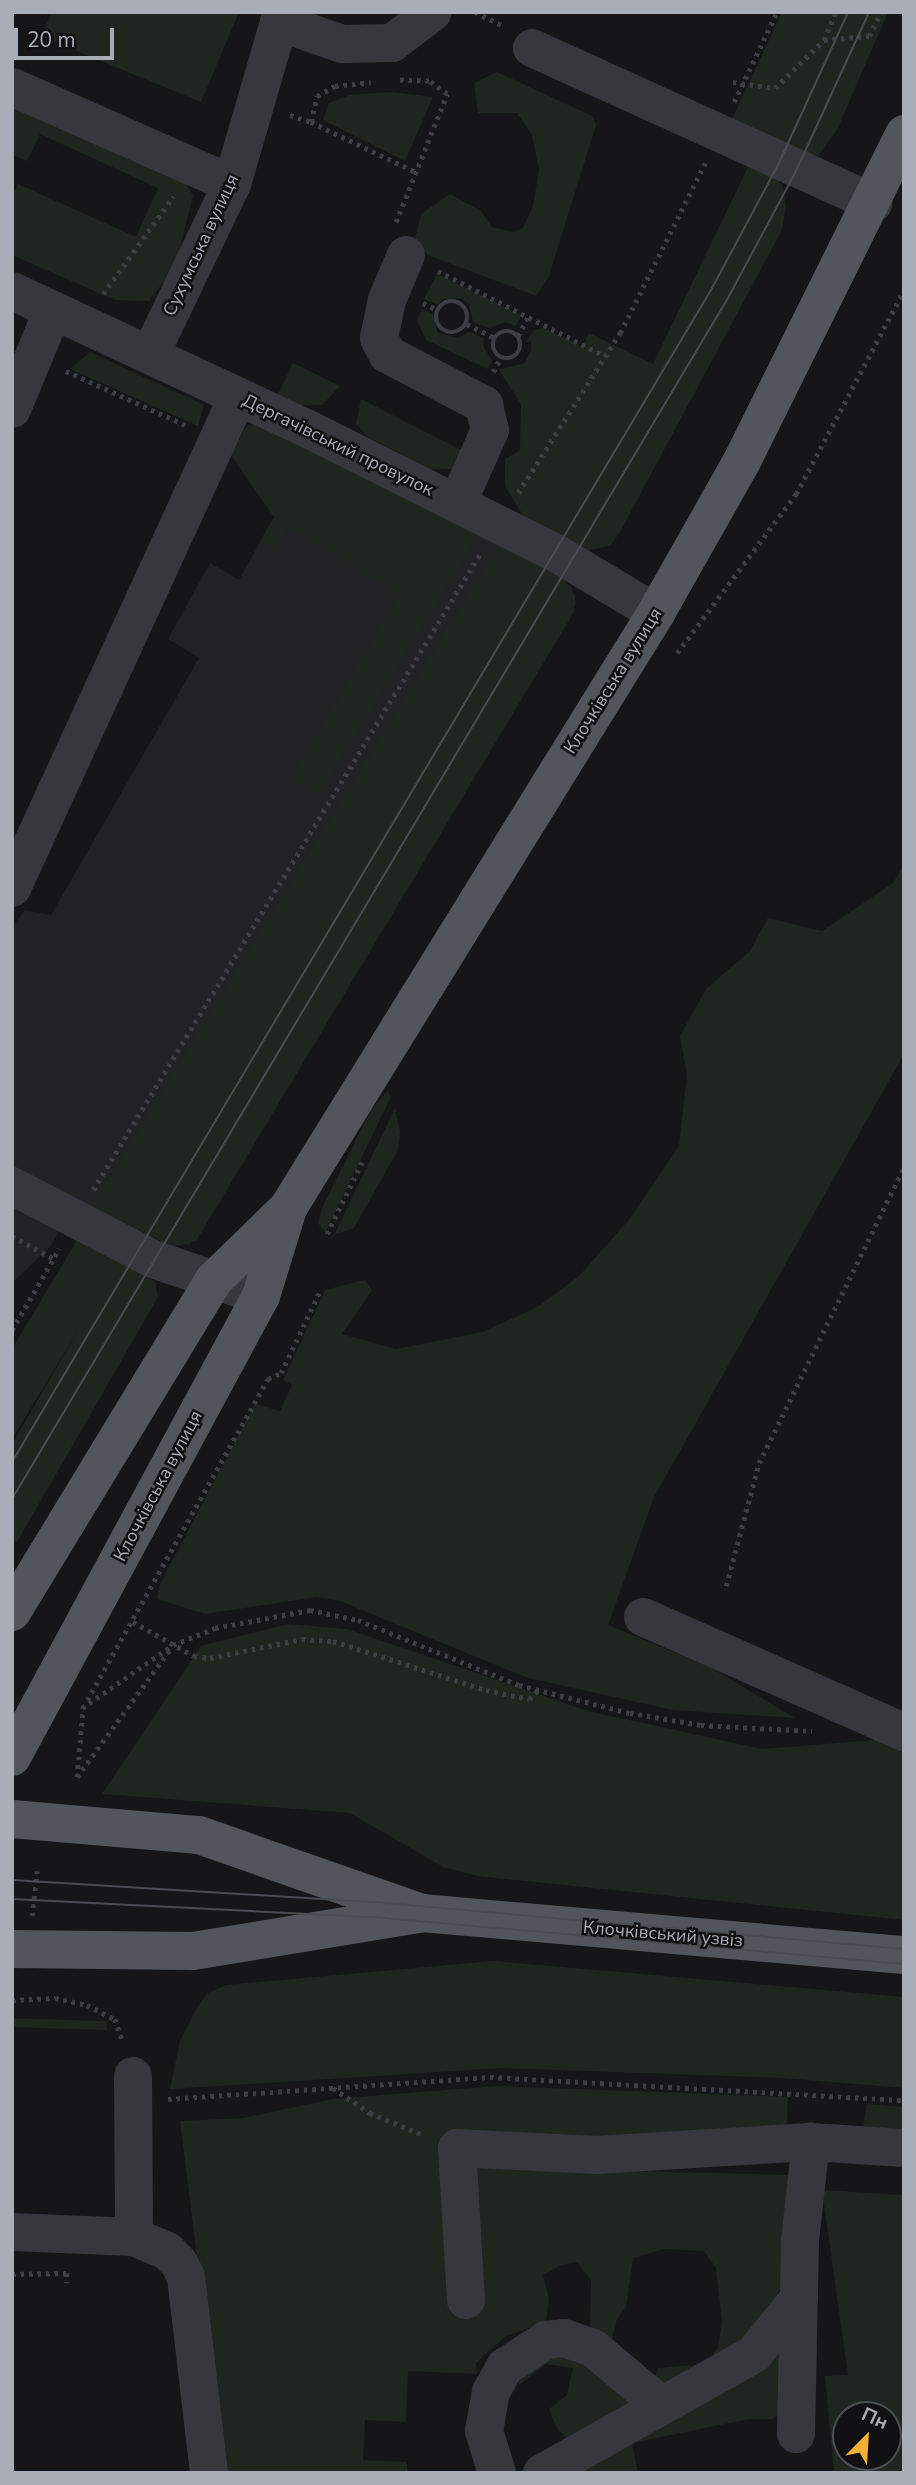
<!DOCTYPE html>
<meta charset="utf-8">
<style>
body{margin:0}
#map{position:relative;width:916px;height:2485px;overflow:hidden;background:#161618;font-family:"Nunito Sans",sans-serif}
div>[style]{position:absolute}
[style*='--x']{left:calc(var(--x)*1px);top:calc(var(--y)*1px);width:calc(var(--w)*1px);rotate:calc(var(--a)*1deg)}
.built>*{inset:0;background:#222225}
.green>*{inset:0;background:#1e261f;transform-origin:0 0}
.path>*{height:4.5px;margin-top:-2.25px;transform-origin:0;background:repeating-linear-gradient(90deg,#3d3f44 0 3.5px,transparent 0 8.5px)}
.path>.ring{margin:-2.25px;padding:0;box-sizing:content-box;background:none;border:4.5px solid #3d3f44;border-radius:50%}
.minor>*{height:38px;margin:-19px;padding:0 19px;transform-origin:19px;border-radius:19px;background:#37383d}
.major>*{height:38px;margin:-19px;padding:0 19px;transform-origin:19px;border-radius:19px;background:#53555c}
.tram>*{height:2px;margin:-1px;padding:0 1px;transform-origin:1px;border-radius:1px;background:#4a4c52}
span{translate:-50% -50%;white-space:nowrap;text-align:center;line-height:1.15;-webkit-text-stroke:5px #111113;paint-order:stroke}
.street-label{font-size:18px;color:#a8adb8}
.frame{position:absolute;inset:0;border:14px solid #a8adb8;pointer-events:none}
.north{position:absolute;left:832px;top:2401px;width:70px;height:70px;box-sizing:border-box;background:#111113;border:2px solid #4d4f55;border-radius:50%;rotate:24deg;font-size:19px;font-weight:700;line-height:28px;text-align:center;color:#a8adb8}
.north::after{content:'';display:block;margin:auto;width:24px;height:32px;background:#f2b134;clip-path:polygon(50% 0,100% 100%,50% 72%,0 100%)}
.scale{position:absolute;left:14px;top:28px;width:100px;height:32px;box-sizing:border-box;border:4px solid #a8adb8;border-top:0;padding-left:9px;font-size:21px;line-height:24px;white-space:nowrap;color:#a8adb8;-webkit-text-stroke:5px #111113;paint-order:stroke}
</style>
<div id="map">
<div class="built">
<div style="clip-path:polygon(246px 427px,502px 541px,571px 587px,576px 603px,201px 1233px,189px 1245px,91px 1206px,12px 1166px,12px 927px,25px 910px,51px 915px,199px 658px,168px 639px,210px 563px,239px 580px,274px 517px,231px 455px)"></div>
<div style="clip-path:polygon(12px 1205px,60px 1230px,50px 1247px,12px 1283px)"></div>
</div>
<div class="green">
<div style="clip-path:polygon(53px 12px,239px 12px,201px 102px,40px 36px)"></div>
<div style="clip-path:polygon(782px 12px,888px 12px,837px 130px,819px 155px,812px 157px,732px 119px)"></div>
<div style="clip-path:polygon(497px 72px,592px 116px,596px 125px,549px 276px,536px 296px,428px 255px,415px 239px,421px 214px,450px 194px,481px 211px,492px 227px,513px 232px,523px 228px,533px 206px,539px 170px,532px 135px,517px 113px,478px 113px,474px 83px)"></div>
<div style="clip-path:polygon(392px 92px,433px 97px,405px 161px,323px 120px,329px 103px,349px 95px)"></div>
<div style="clip-path:polygon(12px 98px,176px 170px,193px 195px,175px 267px,149px 301px,115px 300px,12px 255px,12px 197px,18px 184px,136px 237px,158px 188px,40px 134px,27px 161px,12px 155px)"></div>
<div style="clip-path:polygon(748px 167px,763px 167px,782px 184px,786px 206px,782px 230px,620px 532px,611px 545px,582px 552px,524px 517px,505px 486px,505px 459px,520px 450px,521px 404px,499px 370px,525px 363px,531px 350px,531px 342px,526px 342px,534px 330px,544px 328px,582px 347px,589px 333px,653px 364px)"></div>
<div style="clip-path:polygon(437px 274px,521px 315px,516px 326px,505px 322px,489px 328px,473px 322px,469px 304px,461px 298px,443px 299px,438px 305px,424px 299px)"></div>
<div style="clip-path:polygon(421px 309px,433px 314px,438px 333px,458px 338px,469px 332px,484px 338px,483px 346px,492px 360px,488px 369px,426px 340px,417px 321px)"></div>
<div style="clip-path:polygon(90px 352px,204px 405px,198px 426px,70px 369px)"></div>
<div style="clip-path:polygon(293px 363px,340px 386px,322px 405px,300px 405px,278px 394px)"></div>
<div style="clip-path:polygon(361px 399px,469px 454px,453px 469px,429px 469px,367px 436px,356px 424px)"></div>
<div style="clip-path:polygon(255px 423px,481px 530px,318px 795px,291px 779px,400px 594px,288px 527px,275px 549px,260px 541px,274px 517px,231px 455px,246px 427px)"></div>
<div style="clip-path:polygon(502px 541px,562px 577px,575px 595px,574px 612px,196px 1241px,173px 1247px,91px 1206px)"></div>
<div style="clip-path:polygon(904px 864px,904px 1054px,654px 1497px,608px 1625px,710px 1667px,795px 1718px,673px 1710px,528px 1678px,340px 1601px,317px 1597px,205px 1614px,157px 1599px,159px 1586px,255px 1404px,280px 1411px,292px 1385px,283px 1380px,325px 1290px,365px 1280px,372px 1290px,342px 1334px,396px 1349px,483px 1332px,539px 1306px,579px 1276px,628px 1221px,679px 1146px,687px 1075px,680px 1036px,706px 989px,750px 951px,768px 918px,822px 931px,893px 883px)"></div>
<div style="clip-path:polygon(388px 1090px,391px 1097px,325px 1233px,318px 1223px,322px 1208px,371px 1110px)"></div>
<div style="clip-path:polygon(395px 1108px,400px 1132px,398px 1150px,354px 1228px,334px 1235px)"></div>
<div style="clip-path:polygon(77px 1240px,155px 1282px,158px 1297px,17px 1542px,12px 1539px,12px 1444px,79px 1329px,12px 1439px,12px 1349px)"></div>
<div style="clip-path:polygon(289px 1624px,347px 1629px,588px 1711px,762px 1749px,876px 1740px,904px 1751px,904px 1920px,477px 1876px,443px 1867px,350px 1813px,102px 1794px,201px 1646px)"></div>
<div style="clip-path:polygon(493px 1961px,904px 1997px,904px 2088px,783px 2078px,503px 2068px,170px 2089px,180px 2041px,198px 2006px,208px 1993px,226px 1985px)"></div>
<div style="left:12px;top:2018px;width:95px;height:9px;rotate:2deg"></div>
<div style="clip-path:polygon(496px 2086px,788px 2097px,786px 2136px,471px 2167px,793px 2175px,786px 2279px,753px 2334px,685px 2386px,654px 2381px,658px 2368px,707px 2364px,718px 2347px,722px 2322px,716px 2268px,704px 2251px,664px 2249px,633px 2258px,626px 2307px,617px 2319px,611px 2342px,590px 2328px,591px 2280px,577px 2262px,561px 2265px,543px 2275px,549px 2298px,546px 2322px,506px 2336px,476px 2363px,477px 2374px,408px 2371px,406px 2422px,365px 2420px,363px 2460px,407px 2462px,407px 2473px,224px 2473px,180px 2121px,243px 2118px,333px 2099px)"></div>
<div style="clip-path:polygon(867px 2104px,904px 2107px,904px 2141px,863px 2127px)"></div>
<div style="clip-path:polygon(evenodd,822px 2190px,904px 2195px,904px 2473px,834px 2473px,825px 2376px,848px 2375px,822px 2190px,846px 2415px,888px 2415px,888px 2457px,846px 2457px,846px 2415px)"></div>
<div style="clip-path:polygon(777px 2345px,787px 2365px,784px 2411px,773px 2419px,749px 2419px,632px 2443px,638px 2473px,561px 2473px,569px 2441px,556px 2427px,549px 2409px,567px 2395px,573px 2368px,546px 2364px,519px 2385px,517px 2376px,543px 2352px,587px 2356px,636px 2411px)"></div>
</div>
<div class="path">
<div style="--x:475;--y:12;--w:32;--a:26"></div>
<div style="--x:824;--y:40;--w:30;--a:-67"></div>
<div style="--x:733;--y:82;--w:42;--a:8.1"></div>
<div style="--x:775;--y:88;--w:69;--a:-44.4"></div>
<div style="--x:824;--y:40;--w:45;--a:-5.1"></div>
<div style="--x:869;--y:36;--w:27;--a:-63"></div>
<div style="--x:734;--y:102;--w:100;--a:-64.5"></div>
<div style="--x:290;--y:115;--w:22;--a:18"></div>
<div style="--x:311;--y:122;--w:27;--a:-77"></div>
<div style="--x:317;--y:96;--w:21;--a:-29"></div>
<div style="--x:335;--y:86;--w:36;--a:-6"></div>
<div style="--x:311;--y:122;--w:116;--a:25.5"></div>
<div style="--x:396;--y:222;--w:138;--a:-68.3"></div>
<div style="--x:447;--y:94;--w:22;--a:-144"></div>
<div style="--x:429;--y:81;--w:32;--a:-178"></div>
<div style="--x:438;--y:271;--w:185;--a:27"></div>
<div style="--x:103;--y:294;--w:120;--a:-54.2"></div>
<div class="ring" style="left:436px;top:301px;width:27.5px;height:27.5px"></div>
<div style="--x:423;--y:303;--w:17;--a:25"></div>
<div style="--x:467;--y:324;--w:30;--a:27"></div>
<div class="ring" style="left:493px;top:331px;width:23.5px;height:23.5px"></div>
<div style="--x:518;--y:336;--w:22;--a:-63"></div>
<div style="--x:66;--y:371;--w:131;--a:24.4"></div>
<div style="--x:493;--y:372;--w:17;--a:-62"></div>
<div style="--x:518;--y:493;--w:190;--a:-57.5"></div>
<div style="--x:620;--y:333;--w:190;--a:-63.4"></div>
<div style="--x:677;--y:653;--w:199;--a:-53.2"></div>
<div style="--x:796;--y:494;--w:231;--a:-62.1"></div>
<div style="--x:93;--y:1190;--w:744;--a:-58.68"></div>
<div style="--x:327;--y:1234;--w:82;--a:-64.1"></div>
<div style="--x:12;--y:1236;--w:48;--a:28.7"></div>
<div style="--x:12;--y:1330;--w:94;--a:-59.9"></div>
<div style="--x:726;--y:1586;--w:127;--a:-75"></div>
<div style="--x:759;--y:1463;--w:330;--a:-63.9"></div>
<div style="--x:133;--y:1622;--w:70;--a:29.1"></div>
<div style="--x:194;--y:1656;--w:16;--a:7"></div>
<div style="--x:210;--y:1658;--w:94;--a:-11.7"></div>
<div style="--x:302;--y:1639;--w:31;--a:4"></div>
<div style="--x:333;--y:1641;--w:161;--a:17.8"></div>
<div style="--x:486;--y:1690;--w:44;--a:11.8"></div>
<div style="--x:529;--y:1699;--w:14;--a:-45"></div>
<div style="--x:87;--y:1700;--w:369;--a:-60.6"></div>
<div style="--x:268;--y:1379;--w:14;--a:-25"></div>
<div style="--x:281;--y:1373;--w:89;--a:-64.6"></div>
<div style="--x:82;--y:1708;--w:111;--a:-34.7"></div>
<div style="--x:173;--y:1645;--w:45;--a:-22"></div>
<div style="--x:215;--y:1628;--w:97;--a:-10.7"></div>
<div style="--x:310;--y:1610;--w:49;--a:11.8"></div>
<div style="--x:358;--y:1620;--w:174;--a:22"></div>
<div style="--x:519;--y:1685;--w:114;--a:14.2"></div>
<div style="--x:630;--y:1713;--w:72;--a:9.6"></div>
<div style="--x:701;--y:1725;--w:111;--a:3.1"></div>
<div style="--x:77;--y:1777;--w:70;--a:-85.1"></div>
<div style="--x:77;--y:1777;--w:160;--a:-53.9"></div>
<div style="--x:32;--y:1916;--w:45;--a:-83.7"></div>
<div style="--x:12;--y:2000;--w:43;--a:-2.7"></div>
<div style="--x:55;--y:1998;--w:33;--a:12"></div>
<div style="--x:87;--y:2005;--w:31;--a:27"></div>
<div style="--x:115;--y:2019;--w:24;--a:71"></div>
<div style="--x:333;--y:2088;--w:45;--a:34"></div>
<div style="--x:370;--y:2113;--w:57;--a:22.5"></div>
<div style="--x:168;--y:2099;--w:323;--a:-3.9"></div>
<div style="--x:490;--y:2077;--w:415;--a:3.2"></div>
<div style="--x:12;--y:2274;--w:55;--a:-1"></div>
<div style="--x:67;--y:2273;--w:10;--a:90"></div>
</div>
<div class="minor">
<div style="--x:279;--y:22;--w:67;--a:19.2"></div>
<div style="--x:342;--y:44;--w:50;--a:-1.1"></div>
<div style="--x:392;--y:43;--w:51;--a:-37.1"></div>
<div style="--x:532;--y:48;--w:375;--a:24.4"></div>
<div style="--x:12;--y:87;--w:240;--a:23.8"></div>
<div style="--x:406;--y:255;--w:49;--a:112.9"></div>
<div style="--x:387;--y:300;--w:39;--a:102"></div>
<div style="--x:379;--y:338;--w:18;--a:63"></div>
<div style="--x:387;--y:354;--w:110;--a:27.7"></div>
<div style="--x:484;--y:405;--w:26;--a:77"></div>
<div style="--x:490;--y:430;--w:81;--a:114"></div>
<div style="--x:12;--y:291;--w:331;--a:25"></div>
<div style="--x:312;--y:431;--w:273;--a:26.6"></div>
<div style="--x:556;--y:553;--w:117;--a:31"></div>
<div style="--x:150;--y:355;--w:190;--a:-64.4"></div>
<div style="--x:232;--y:184;--w:179;--a:-73.8"></div>
<div style="--x:12;--y:409;--w:107;--a:-67.5"></div>
<div style="--x:12;--y:888;--w:541;--a:-65.33"></div>
<div style="--x:12;--y:1186;--w:159;--a:27.4"></div>
<div style="--x:153;--y:1259;--w:114;--a:18.9"></div>
<div style="--x:643;--y:1617;--w:285;--a:23.8"></div>
<div style="--x:133;--y:2076;--w:161;--a:89.6"></div>
<div style="--x:12;--y:2232;--w:122;--a:2.3"></div>
<div style="--x:134;--y:2237;--w:36;--a:23"></div>
<div style="--x:167;--y:2251;--w:17;--a:45"></div>
<div style="--x:179;--y:2263;--w:16;--a:63"></div>
<div style="--x:186;--y:2277;--w:197;--a:83.3"></div>
<div style="--x:466;--y:2300;--w:152;--a:-93.4"></div>
<div style="--x:457;--y:2148;--w:139;--a:2.9"></div>
<div style="--x:596;--y:2155;--w:215;--a:-3.5"></div>
<div style="--x:811;--y:2142;--w:93;--a:3.7"></div>
<div style="--x:796;--y:2434;--w:194;--a:-88.8"></div>
<div style="--x:800;--y:2240;--w:99;--a:-83.6"></div>
<div style="--x:497;--y:2473;--w:44;--a:-107.2"></div>
<div style="--x:484;--y:2431;--w:40;--a:-80"></div>
<div style="--x:491;--y:2392;--w:29;--a:-61"></div>
<div style="--x:505;--y:2367;--w:49;--a:-33.4"></div>
<div style="--x:546;--y:2340;--w:18;--a:-6"></div>
<div style="--x:564;--y:2338;--w:31;--a:19"></div>
<div style="--x:593;--y:2348;--w:89;--a:40"></div>
<div style="--x:542;--y:2473;--w:243;--a:-29.3"></div>
<div style="--x:754;--y:2354;--w:72;--a:-51.2"></div>
</div>
<div class="major">
<div style="--x:12;--y:1612;--w:389;--a:-58.7"></div>
<div style="--x:214;--y:1280;--w:98;--a:-44.2"></div>
<div style="--x:12;--y:1757;--w:524;--a:-61.63"></div>
<div style="--x:261;--y:1296;--w:92;--a:-72.9"></div>
<div style="--x:288;--y:1208;--w:700;--a:-58.26"></div>
<div style="--x:656;--y:613;--w:175;--a:-60.5"></div>
<div style="--x:742;--y:461;--w:365;--a:-63.6"></div>
<div style="--x:12;--y:1819;--w:188;--a:4.9"></div>
<div style="--x:199;--y:1835;--w:236;--a:19.3"></div>
<div style="--x:422;--y:1913;--w:484;--a:5"></div>
<div style="--x:12;--y:1949;--w:181;--a:0.6"></div>
<div style="--x:193;--y:1951;--w:230;--a:-9.3"></div>
</div>
<div class="tram">
<div style="--x:12;--y:1462;--w:1365;--a:-59.19"></div>
<div style="--x:711;--y:290;--w:144;--a:-61.8"></div>
<div style="--x:779;--y:163;--w:166;--a:-65.4"></div>
<div style="--x:12;--y:1499;--w:1398;--a:-59.2"></div>
<div style="--x:728;--y:298;--w:144;--a:-61.8"></div>
<div style="--x:796;--y:171;--w:175;--a:-65.3"></div>
<div style="--x:12;--y:1880;--w:363;--a:3.5"></div>
<div style="--x:374;--y:1902;--w:532;--a:5.07"></div>
<div style="--x:12;--y:1899;--w:361;--a:2.9"></div>
<div style="--x:373;--y:1917;--w:533;--a:5.06"></div>
</div>
<div class="street-label">
<span style="left:201px;top:245px;rotate:-65deg">Сухумська вулиця</span>
<span style="left:338px;top:445px;rotate:26deg">Дергачівський провулок</span>
<span style="left:613px;top:681px;rotate:-58deg">Клочківська вулиця</span>
<span style="left:158px;top:1486px;rotate:-62deg">Клочківська вулиця</span>
<span style="left:663px;top:1934px;rotate:5deg">Клочківський узвіз</span>
</div>
<div class="frame"></div>
<div class="north">Пн</div>
<div class="scale">20 m</div>
</div>
